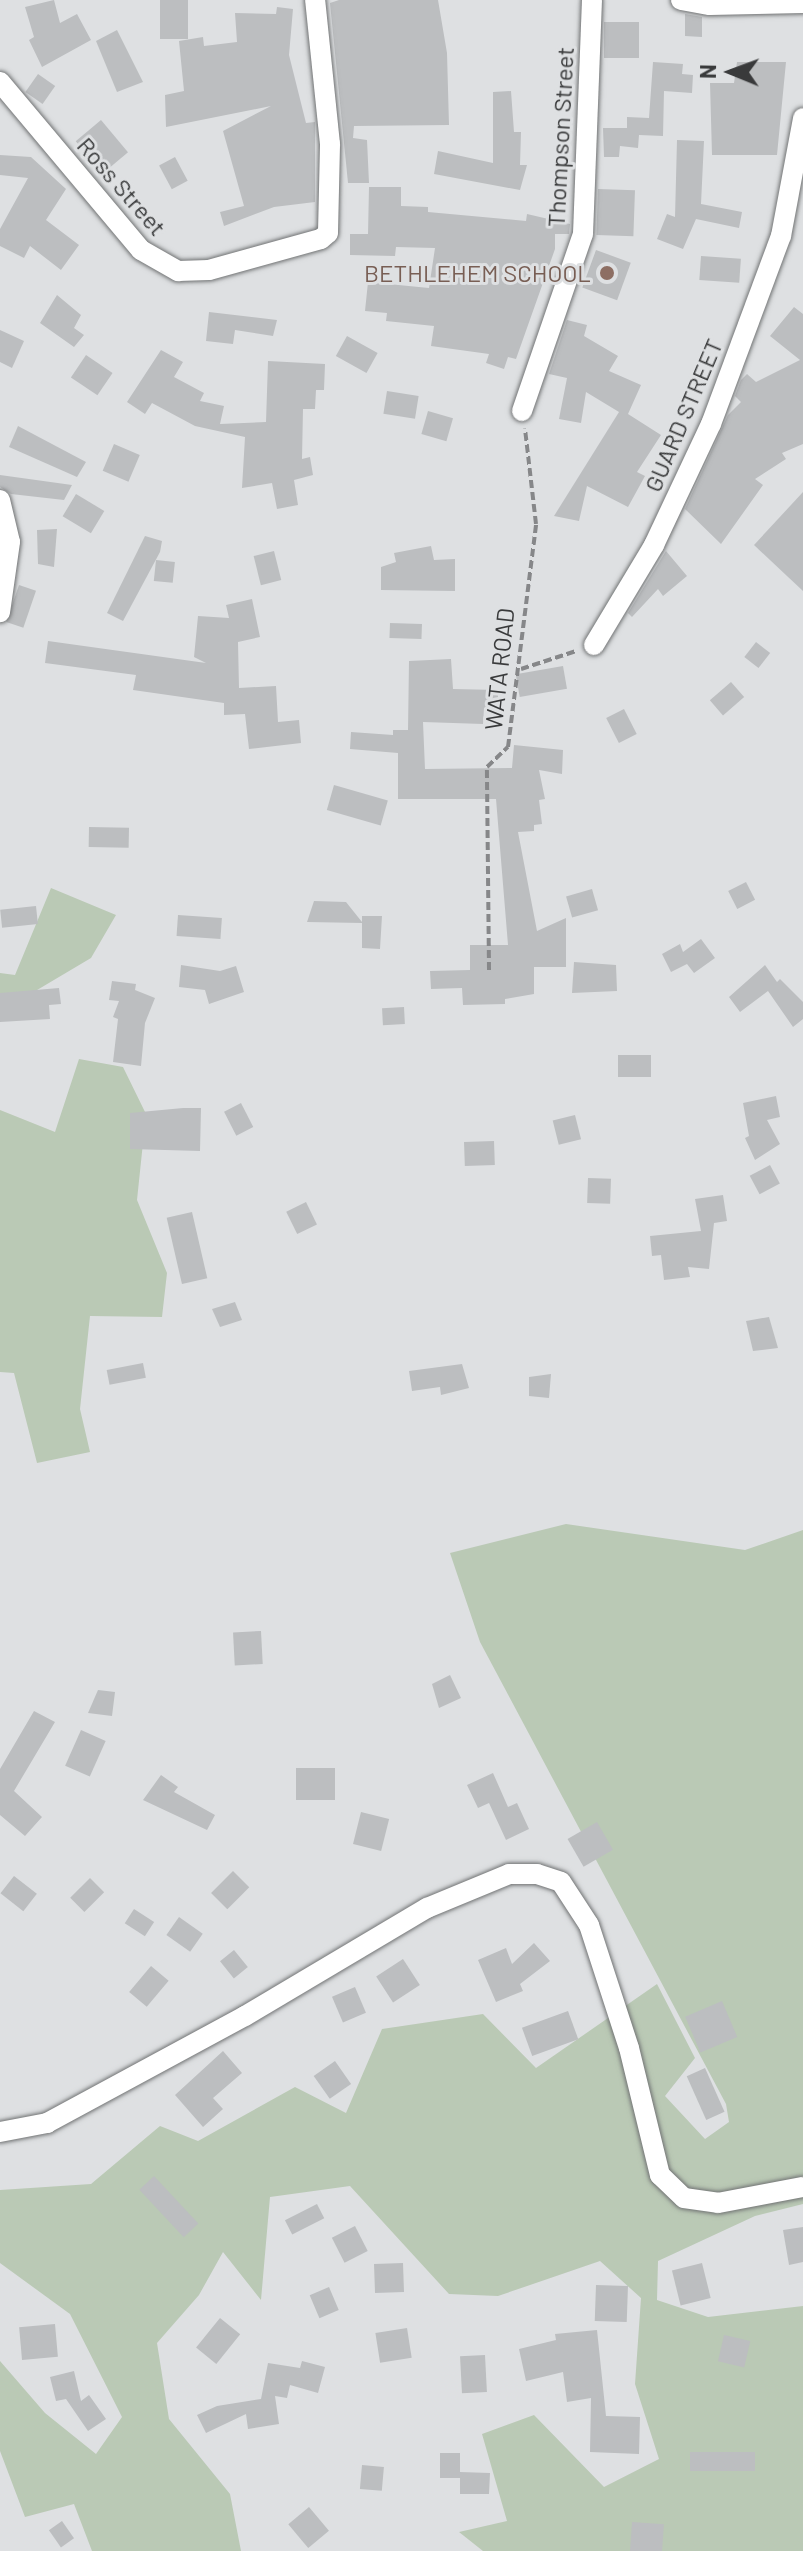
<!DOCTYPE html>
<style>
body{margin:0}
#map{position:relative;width:803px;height:2551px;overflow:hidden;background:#dee0e2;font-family:Barlow,sans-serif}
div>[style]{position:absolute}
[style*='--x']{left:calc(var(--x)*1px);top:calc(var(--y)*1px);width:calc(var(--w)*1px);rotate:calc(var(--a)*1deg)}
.green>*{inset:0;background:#bac9b5}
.building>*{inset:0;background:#bcbec0;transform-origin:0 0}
.path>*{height:4px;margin-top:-2px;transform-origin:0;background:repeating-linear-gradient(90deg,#868789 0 8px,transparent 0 12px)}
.roads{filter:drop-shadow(0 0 2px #717374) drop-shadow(0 0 2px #717374)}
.street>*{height:20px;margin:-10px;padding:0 10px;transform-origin:10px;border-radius:10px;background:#fff}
.dots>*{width:22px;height:22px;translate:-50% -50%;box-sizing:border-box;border:4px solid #dee0e2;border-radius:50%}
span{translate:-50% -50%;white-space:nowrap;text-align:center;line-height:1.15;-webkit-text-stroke:6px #dee0e2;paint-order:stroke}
.street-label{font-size:24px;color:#393a3b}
.education-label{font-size:24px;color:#785e54}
.right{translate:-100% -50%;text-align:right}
.north{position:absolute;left:691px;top:32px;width:80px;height:80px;-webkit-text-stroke:6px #dee0e2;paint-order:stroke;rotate:271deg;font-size:22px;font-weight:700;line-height:32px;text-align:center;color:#393a3b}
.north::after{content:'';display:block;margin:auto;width:28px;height:36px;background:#393a3b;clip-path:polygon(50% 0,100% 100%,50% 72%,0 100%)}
</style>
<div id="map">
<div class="green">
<div style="clip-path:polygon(51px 888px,116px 915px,91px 958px,0 1012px,0 973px,15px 975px)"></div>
<div style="clip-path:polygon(79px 1059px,123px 1067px,146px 1114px,137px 1200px,167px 1273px,162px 1317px,90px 1316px,80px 1409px,90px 1452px,37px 1463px,14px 1373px,0 1372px,0 1110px,55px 1132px)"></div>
<div style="clip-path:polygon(566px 1524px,745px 1550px,803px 1530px,803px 2204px,755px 2216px,658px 2261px,657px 2300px,708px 2317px,803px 2306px,803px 2551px,483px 2551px,459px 2532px,507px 2521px,482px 2434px,534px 2415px,604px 2487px,659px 2459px,635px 2384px,641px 2298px,600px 2261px,498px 2296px,449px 2294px,350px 2186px,270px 2197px,261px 2300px,223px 2252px,199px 2295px,157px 2343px,169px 2419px,230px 2494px,241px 2551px,92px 2551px,74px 2504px,25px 2517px,0 2451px,0 2361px,45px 2413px,96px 2454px,122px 2417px,70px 2314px,0 2263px,0 2190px,91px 2184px,160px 2126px,198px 2141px,295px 2087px,346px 2113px,382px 2029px,483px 2014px,536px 2068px,657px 1984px,695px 2058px,665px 2096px,705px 2139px,729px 2122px,726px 2104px,480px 1642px,450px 1553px)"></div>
</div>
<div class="building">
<div style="clip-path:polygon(54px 0,60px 23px,77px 14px,91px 40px,42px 67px,29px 40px,34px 37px,25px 7px)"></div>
<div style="left:160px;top:0;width:28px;height:39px"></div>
<div style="clip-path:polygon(339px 0,438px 0,447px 53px,449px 125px,354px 126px,353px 138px,367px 140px,369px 183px,348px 183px,330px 3px)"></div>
<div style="clip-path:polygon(277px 7px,293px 9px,289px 55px,306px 123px,315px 122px,315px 202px,274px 207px,224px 226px,220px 212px,244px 206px,223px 131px,271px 106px,166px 127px,165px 95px,184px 91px,179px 41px,203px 37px,204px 46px,237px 42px,235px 13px,276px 14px)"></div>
<div style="clip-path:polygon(685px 14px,702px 17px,702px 37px,685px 36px)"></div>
<div style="left:604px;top:22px;width:35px;height:36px"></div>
<div style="clip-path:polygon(117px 30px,143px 82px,117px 92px,96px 41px)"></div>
<div style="clip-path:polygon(653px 62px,683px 64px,682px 74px,693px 75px,692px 93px,664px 91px,663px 136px,639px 135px,638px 148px,620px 146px,619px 157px,604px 157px,603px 128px,627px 128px,627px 117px,649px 118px)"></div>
<div style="clip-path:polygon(737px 62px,786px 62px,777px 155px,712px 155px,710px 83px,734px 83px)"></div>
<div style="left:38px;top:74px;width:21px;height:22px;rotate:35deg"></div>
<div style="clip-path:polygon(511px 91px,514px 132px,521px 132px,520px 165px,527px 165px,520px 190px,434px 174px,438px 151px,493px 163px,493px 92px)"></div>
<div style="left:101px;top:120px;width:42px;height:33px;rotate:50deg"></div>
<div style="clip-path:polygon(677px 140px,704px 141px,701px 204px,742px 212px,739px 228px,696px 219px,683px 249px,657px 239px,667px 214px,675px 217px)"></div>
<div style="clip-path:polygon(0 155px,31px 157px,66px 189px,46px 220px,79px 245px,61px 270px,30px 246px,24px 258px,0 246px,0 229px,28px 178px,0 175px)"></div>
<div style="left:175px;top:157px;width:27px;height:18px;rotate:62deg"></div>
<div style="clip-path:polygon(369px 187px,401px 187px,401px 206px,428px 207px,428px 212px,526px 221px,527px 214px,570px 224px,569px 234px,555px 234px,555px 249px,516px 359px,508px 357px,504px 369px,486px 363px,489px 354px,431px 346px,434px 326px,386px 321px,387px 313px,365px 311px,368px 282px,429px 288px,435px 248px,396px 247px,395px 256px,350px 255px,350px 234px,368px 234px)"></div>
<div style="left:598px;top:189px;width:37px;height:46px;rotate:2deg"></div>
<div style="left:596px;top:250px;width:37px;height:40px;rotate:20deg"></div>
<div style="left:701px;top:256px;width:40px;height:24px;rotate:4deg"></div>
<div style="clip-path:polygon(57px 295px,81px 315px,74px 328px,84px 335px,74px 347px,40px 323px)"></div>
<div style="clip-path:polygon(794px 307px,803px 314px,803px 444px,782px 453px,786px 459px,755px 479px,763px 485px,721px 544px,685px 509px,728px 415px,741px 402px,735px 396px,741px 380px,747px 374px,756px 382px,800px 360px,770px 336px)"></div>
<div style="clip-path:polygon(209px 312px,277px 320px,273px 336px,235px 330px,233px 344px,206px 341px)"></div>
<div style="clip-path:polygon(567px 320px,587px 325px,584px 336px,618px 356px,609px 371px,641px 385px,628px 414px,661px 435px,637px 472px,645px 476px,628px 507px,587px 486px,579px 521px,554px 516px,619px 412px,586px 392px,581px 423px,559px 419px,567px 378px,549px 374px)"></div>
<div style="clip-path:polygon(0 330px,24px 341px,12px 368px,0 362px)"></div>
<div style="left:347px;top:336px;width:35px;height:23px;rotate:29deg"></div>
<div style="clip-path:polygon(161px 350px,183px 362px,174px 377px,204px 393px,200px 401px,224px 406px,220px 424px,266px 422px,268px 361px,325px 364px,324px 390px,316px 390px,315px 409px,303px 409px,302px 459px,310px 457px,313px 475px,294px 480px,298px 505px,277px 509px,272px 483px,242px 488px,245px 437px,195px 426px,152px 403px,145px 414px,127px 402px)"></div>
<div style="left:86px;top:355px;width:32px;height:27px;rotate:34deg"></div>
<div style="left:387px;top:391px;width:32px;height:23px;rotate:9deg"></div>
<div style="left:428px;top:411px;width:26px;height:24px;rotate:16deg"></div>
<div style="clip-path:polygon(18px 426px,86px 462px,77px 477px,9px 447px)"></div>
<div style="left:114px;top:444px;width:28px;height:29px;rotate:23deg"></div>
<div style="clip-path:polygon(0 475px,72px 485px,64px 500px,11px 494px,0 487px)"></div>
<div style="clip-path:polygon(803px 492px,803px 591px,754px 545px)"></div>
<div style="left:76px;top:494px;width:33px;height:26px;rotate:31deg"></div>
<div style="clip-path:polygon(57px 529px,54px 567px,38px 564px,37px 530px)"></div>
<div style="clip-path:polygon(145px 536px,162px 541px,160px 552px,123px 621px,107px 613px)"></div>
<div style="clip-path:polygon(431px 546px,434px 560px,455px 559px,455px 591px,381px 590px,381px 567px,396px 562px,394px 553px)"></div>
<div style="left:274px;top:551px;width:30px;height:21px;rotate:76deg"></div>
<div style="clip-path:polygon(666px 551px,687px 576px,663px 596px,658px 589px,632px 617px,628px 613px)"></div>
<div style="left:156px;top:560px;width:19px;height:21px;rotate:6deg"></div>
<div style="left:19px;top:585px;width:18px;height:39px;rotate:19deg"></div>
<div style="clip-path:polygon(252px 599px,260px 637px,238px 642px,239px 688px,276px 686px,278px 722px,299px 720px,301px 743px,249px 749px,245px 714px,224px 715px,224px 703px,133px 690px,136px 675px,45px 663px,48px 641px,206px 663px,194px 657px,198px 616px,229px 618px,226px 605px)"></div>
<div style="left:390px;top:623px;width:32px;height:15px;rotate:2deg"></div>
<div style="left:756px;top:642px;width:18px;height:19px;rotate:38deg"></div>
<div style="clip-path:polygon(451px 659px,453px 689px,498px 690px,498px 708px,484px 708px,483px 724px,423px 722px,425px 769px,512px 768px,514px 745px,563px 750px,562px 774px,539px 770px,545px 799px,539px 800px,542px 824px,534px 825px,534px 831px,518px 832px,537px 931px,566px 918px,566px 967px,534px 967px,534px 994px,505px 999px,505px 1004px,463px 1005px,462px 988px,431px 989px,430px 971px,470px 970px,470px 945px,508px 945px,496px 799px,398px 799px,398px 753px,350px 749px,351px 732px,393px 735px,393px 730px,408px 730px,409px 661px)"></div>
<div style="left:563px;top:666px;width:23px;height:48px;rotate:80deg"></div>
<div style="left:731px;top:682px;width:20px;height:28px;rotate:49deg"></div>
<div style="left:624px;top:709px;width:28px;height:20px;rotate:63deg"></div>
<div style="left:334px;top:785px;width:56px;height:26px;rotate:16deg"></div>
<div style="left:89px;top:827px;width:40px;height:20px;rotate:1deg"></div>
<div style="left:746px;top:882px;width:20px;height:20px;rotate:63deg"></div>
<div style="left:592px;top:889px;width:22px;height:27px;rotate:74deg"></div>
<div style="clip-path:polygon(314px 901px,346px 902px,362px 922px,362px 916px,382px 916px,380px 949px,362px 948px,362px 923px,307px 922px)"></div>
<div style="left:36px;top:906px;width:18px;height:36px;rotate:84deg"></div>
<div style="left:178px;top:915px;width:44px;height:21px;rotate:4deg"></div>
<div style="clip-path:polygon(701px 939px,715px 958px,694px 973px,687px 964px,671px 972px,662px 954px,680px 944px,683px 952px)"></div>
<div style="clip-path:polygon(574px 962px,616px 965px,617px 991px,572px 993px)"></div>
<div style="clip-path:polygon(181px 965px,220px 971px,236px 966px,244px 992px,209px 1004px,205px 990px,179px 987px)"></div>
<div style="clip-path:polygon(765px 965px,777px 982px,780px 979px,803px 1002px,803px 1019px,793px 1027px,768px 991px,740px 1012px,729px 997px)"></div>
<div style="clip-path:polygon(112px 981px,136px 984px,135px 990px,155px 998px,145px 1023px,141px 1066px,113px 1062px,118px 1019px,113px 1017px,119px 1001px,109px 1000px)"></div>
<div style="clip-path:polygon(59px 988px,61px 1004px,49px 1005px,50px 1019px,0 1022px,0 993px)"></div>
<div style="left:404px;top:1007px;width:17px;height:22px;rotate:87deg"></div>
<div style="left:618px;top:1055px;width:33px;height:22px"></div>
<div style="clip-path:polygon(776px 1096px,780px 1117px,767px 1120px,780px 1144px,755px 1160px,745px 1138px,749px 1136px,743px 1103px)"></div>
<div style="left:241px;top:1103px;width:27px;height:19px;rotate:63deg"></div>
<div style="clip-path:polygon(183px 1108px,201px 1108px,200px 1151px,130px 1149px,130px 1113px)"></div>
<div style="left:575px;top:1115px;width:25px;height:23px;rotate:76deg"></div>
<div style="left:494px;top:1141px;width:24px;height:30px;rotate:88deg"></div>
<div style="left:770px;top:1165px;width:21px;height:23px;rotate:62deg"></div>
<div style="left:588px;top:1178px;width:23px;height:25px;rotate:2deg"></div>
<div style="clip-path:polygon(723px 1195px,727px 1221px,714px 1223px,709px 1269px,688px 1267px,690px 1277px,664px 1280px,661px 1255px,652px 1256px,650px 1236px,701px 1231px,695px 1199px)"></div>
<div style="left:306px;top:1202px;width:25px;height:22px;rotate:64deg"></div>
<div style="left:192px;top:1212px;width:68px;height:26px;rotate:77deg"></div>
<div style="clip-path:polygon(235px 1302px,242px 1320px,220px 1327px,212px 1309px)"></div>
<div style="clip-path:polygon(769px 1317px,778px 1348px,753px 1351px,746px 1321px)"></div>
<div style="left:143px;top:1363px;width:15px;height:37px;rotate:79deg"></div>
<div style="clip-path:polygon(462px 1364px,469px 1388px,441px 1395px,440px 1387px,412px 1391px,409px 1371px)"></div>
<div style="clip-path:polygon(551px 1374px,549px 1398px,529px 1396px,529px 1377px)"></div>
<div style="left:261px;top:1631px;width:33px;height:28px;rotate:87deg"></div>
<div style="clip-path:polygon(450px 1675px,461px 1698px,439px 1708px,432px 1684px)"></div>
<div style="clip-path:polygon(98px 1690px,115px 1692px,112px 1716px,88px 1713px)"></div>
<div style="clip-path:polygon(34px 1711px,55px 1722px,14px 1791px,42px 1817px,25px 1836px,0 1815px,0 1769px)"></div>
<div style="left:81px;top:1730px;width:27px;height:39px;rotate:24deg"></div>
<div style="left:296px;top:1768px;width:39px;height:32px"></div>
<div style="clip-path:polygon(493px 1773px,508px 1807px,517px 1803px,529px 1829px,506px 1840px,489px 1803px,478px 1808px,467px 1785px)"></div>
<div style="clip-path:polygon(161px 1775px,178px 1787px,174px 1792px,215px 1815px,207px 1830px,143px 1800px)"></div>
<div style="left:361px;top:1812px;width:29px;height:33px;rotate:14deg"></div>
<div style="left:597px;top:1822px;width:32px;height:34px;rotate:60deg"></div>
<div style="left:233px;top:1871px;width:23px;height:31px;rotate:45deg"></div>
<div style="left:14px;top:1876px;width:29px;height:22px;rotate:38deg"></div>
<div style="left:90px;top:1878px;width:20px;height:28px;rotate:45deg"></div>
<div style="left:134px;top:1909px;width:24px;height:17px;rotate:33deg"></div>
<div style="left:179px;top:1917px;width:29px;height:22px;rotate:35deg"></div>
<div style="clip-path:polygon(534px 1943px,550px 1961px,520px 1984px,523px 1991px,496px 2002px,478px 1960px,506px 1948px,512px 1964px)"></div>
<div style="left:234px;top:1950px;width:22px;height:18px;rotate:51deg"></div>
<div style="left:403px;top:1959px;width:31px;height:32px;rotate:57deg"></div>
<div style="left:151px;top:1966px;width:23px;height:34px;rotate:40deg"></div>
<div style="left:355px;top:1987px;width:28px;height:25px;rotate:67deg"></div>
<div style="left:722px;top:2001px;width:39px;height:40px;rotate:67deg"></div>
<div style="left:568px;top:2011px;width:30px;height:49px;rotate:70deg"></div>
<div style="clip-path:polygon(223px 2051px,242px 2073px,213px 2098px,223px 2109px,203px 2127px,175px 2095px)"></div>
<div style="left:335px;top:2061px;width:28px;height:26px;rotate:55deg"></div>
<div style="left:705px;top:2068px;width:48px;height:20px;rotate:66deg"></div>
<div style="left:154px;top:2176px;width:65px;height:20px;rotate:47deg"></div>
<div style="left:317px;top:2204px;width:16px;height:36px;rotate:63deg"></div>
<div style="left:355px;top:2226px;width:28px;height:26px;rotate:63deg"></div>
<div style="clip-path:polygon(803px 2227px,803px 2262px,789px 2265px,783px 2230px)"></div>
<div style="left:403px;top:2263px;width:29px;height:29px;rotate:88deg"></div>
<div style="left:702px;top:2263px;width:36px;height:31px;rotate:76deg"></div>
<div style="left:596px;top:2285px;width:32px;height:36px;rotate:2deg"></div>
<div style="left:329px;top:2287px;width:25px;height:21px;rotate:67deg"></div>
<div style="left:220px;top:2318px;width:26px;height:38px;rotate:39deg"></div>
<div style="left:55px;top:2324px;width:33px;height:36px;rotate:85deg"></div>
<div style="left:407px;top:2328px;width:30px;height:32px;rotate:81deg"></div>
<div style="clip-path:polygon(597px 2330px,606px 2416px,640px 2417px,639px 2454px,590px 2452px,591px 2398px,567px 2402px,563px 2372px,526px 2381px,519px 2349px,556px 2340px,555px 2334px)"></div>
<div style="left:724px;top:2335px;width:27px;height:27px;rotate:13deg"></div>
<div style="left:485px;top:2355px;width:37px;height:25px;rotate:87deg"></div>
<div style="clip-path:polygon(302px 2361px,325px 2367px,318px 2393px,290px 2385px,287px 2398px,275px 2396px,279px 2424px,248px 2429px,246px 2414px,206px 2433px,197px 2415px,217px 2406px,261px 2399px,268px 2363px,300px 2368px)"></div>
<div style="clip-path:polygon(74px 2371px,81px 2401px,89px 2395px,106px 2419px,88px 2431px,66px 2399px,56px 2401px,50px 2377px)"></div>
<div style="left:690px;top:2452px;width:65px;height:19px"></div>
<div style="clip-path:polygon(440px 2453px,460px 2453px,460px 2472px,490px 2473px,489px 2494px,460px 2494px,460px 2478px,440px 2478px)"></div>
<div style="left:362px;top:2465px;width:22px;height:24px;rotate:5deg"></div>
<div style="left:309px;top:2507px;width:31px;height:27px;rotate:50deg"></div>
<div style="left:62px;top:2521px;width:21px;height:16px;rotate:55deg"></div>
<div style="left:632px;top:2522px;width:32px;height:29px;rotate:4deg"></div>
</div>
<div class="path">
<div style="--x:521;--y:669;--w:58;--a:-18.1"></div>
<div style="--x:489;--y:970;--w:203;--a:-90.6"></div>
<div style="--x:487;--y:767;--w:29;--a:-44"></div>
<div style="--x:508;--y:747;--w:225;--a:-82.8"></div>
<div style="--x:536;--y:524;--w:96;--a:-96.6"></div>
</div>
<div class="roads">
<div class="street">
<div style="--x:681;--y:0;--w:29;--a:10"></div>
<div style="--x:710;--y:5;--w:93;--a:-1.2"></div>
<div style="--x:0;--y:82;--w:219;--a:50"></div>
<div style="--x:141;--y:250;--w:43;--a:29.6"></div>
<div style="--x:178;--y:271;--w:31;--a:-2"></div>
<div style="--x:209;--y:270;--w:116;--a:-15.5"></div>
<div style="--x:321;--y:239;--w:9;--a:-41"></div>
<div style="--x:328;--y:233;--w:89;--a:-88.7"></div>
<div style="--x:330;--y:144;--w:145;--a:-95.9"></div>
<div style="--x:522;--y:411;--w:187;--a:-71"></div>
<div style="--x:583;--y:234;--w:234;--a:-87.8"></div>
<div style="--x:0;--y:500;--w:43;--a:76.6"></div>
<div style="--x:10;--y:542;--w:71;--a:98.1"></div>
<div style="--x:594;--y:645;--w:117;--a:-59"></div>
<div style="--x:654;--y:545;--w:134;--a:-64.8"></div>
<div style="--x:711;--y:424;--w:201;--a:-69.6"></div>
<div style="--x:781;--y:236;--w:120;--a:-79.4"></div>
<div style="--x:0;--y:2132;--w:48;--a:-10.8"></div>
<div style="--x:47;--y:2123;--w:225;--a:-28.4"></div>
<div style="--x:245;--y:2016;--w:212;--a:-30.7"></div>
<div style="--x:427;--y:1908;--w:89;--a:-22.5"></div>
<div style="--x:509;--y:1874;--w:28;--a:0"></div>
<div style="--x:537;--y:1874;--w:25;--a:18"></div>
<div style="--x:561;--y:1882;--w:51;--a:56.9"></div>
<div style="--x:589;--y:1925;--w:129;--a:72"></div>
<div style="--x:629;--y:2048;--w:131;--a:76.3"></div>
<div style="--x:660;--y:2175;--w:33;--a:44"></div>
<div style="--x:684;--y:2198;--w:34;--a:8"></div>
<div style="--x:718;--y:2203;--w:86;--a:-10.7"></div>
</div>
</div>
<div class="dots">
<div style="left:607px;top:273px;background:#8d6e63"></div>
</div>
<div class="street-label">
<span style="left:560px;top:137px;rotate:-87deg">Thompson Street</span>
<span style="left:122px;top:186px;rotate:49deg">Ross Street</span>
<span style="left:683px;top:415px;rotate:-67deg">GUARD STREET</span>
<span style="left:499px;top:669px;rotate:-84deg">WATA ROAD</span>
</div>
<div class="education-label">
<span class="right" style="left:591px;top:273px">BETHLEHEM SCHOOL</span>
</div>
<div class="north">N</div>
</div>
